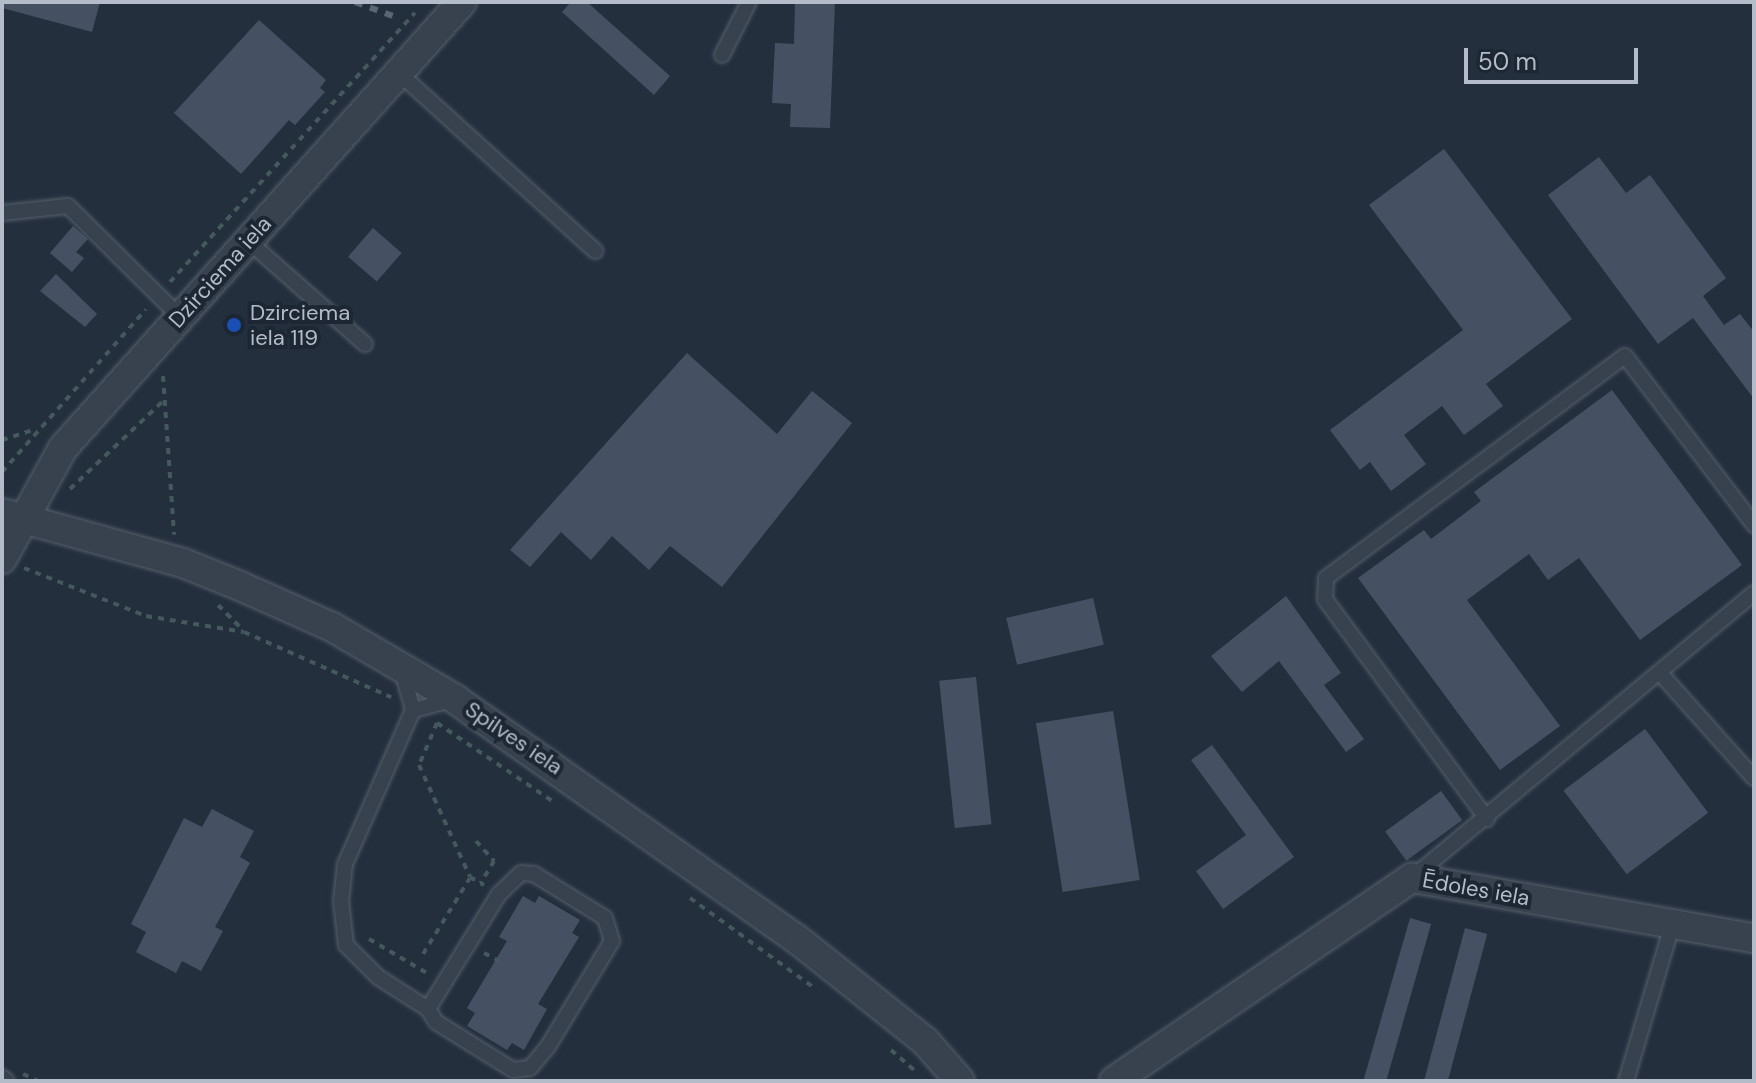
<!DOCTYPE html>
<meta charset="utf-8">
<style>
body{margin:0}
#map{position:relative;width:1756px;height:1083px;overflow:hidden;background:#242f3e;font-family:"DM Sans",sans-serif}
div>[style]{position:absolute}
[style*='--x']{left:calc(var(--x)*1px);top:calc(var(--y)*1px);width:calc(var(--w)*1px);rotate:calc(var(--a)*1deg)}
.building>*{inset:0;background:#455162;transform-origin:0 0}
.path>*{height:4px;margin-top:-2px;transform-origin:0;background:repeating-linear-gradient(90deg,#44595c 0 6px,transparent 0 12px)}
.roads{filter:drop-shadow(0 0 2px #565f6c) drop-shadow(0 0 2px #565f6c)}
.service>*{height:14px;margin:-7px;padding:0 7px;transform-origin:7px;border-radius:7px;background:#38414e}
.minor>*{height:28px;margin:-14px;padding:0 14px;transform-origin:14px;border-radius:14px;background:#38414e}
.rail>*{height:6px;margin-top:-3px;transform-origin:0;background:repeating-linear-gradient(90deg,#5a6575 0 8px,transparent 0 16px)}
.dots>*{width:22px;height:22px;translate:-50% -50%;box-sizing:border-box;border:4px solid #1d2633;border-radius:50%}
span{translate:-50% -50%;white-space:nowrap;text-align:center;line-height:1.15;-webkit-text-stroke:8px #1d2633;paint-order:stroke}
.street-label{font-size:22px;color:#b4bcc9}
.poi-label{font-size:22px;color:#b4bcc9}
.left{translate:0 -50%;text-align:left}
.frame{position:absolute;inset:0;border:4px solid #b4bcc9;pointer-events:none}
.scale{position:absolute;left:1464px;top:48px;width:174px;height:36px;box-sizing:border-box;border:4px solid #b4bcc9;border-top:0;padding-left:10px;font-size:24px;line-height:28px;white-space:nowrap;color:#b4bcc9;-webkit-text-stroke:6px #1d2633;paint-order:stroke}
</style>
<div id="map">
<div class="building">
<div style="clip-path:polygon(2px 2px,100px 2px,92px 32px,2px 8px)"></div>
<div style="clip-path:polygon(571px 2px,587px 2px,670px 76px,654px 95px,562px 12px)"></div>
<div style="clip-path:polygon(795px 2px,835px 2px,830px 128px,790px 127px,791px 104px,772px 103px,775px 43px,794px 44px)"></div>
<div style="clip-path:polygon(259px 20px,326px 80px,320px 88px,325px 92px,295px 125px,289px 120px,241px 174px,174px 113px)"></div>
<div style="clip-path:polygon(1444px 149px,1572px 319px,1486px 384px,1503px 406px,1464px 435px,1442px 406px,1404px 435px,1426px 464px,1391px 491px,1370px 462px,1360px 470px,1330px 430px,1463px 330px,1369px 205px)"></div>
<div style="clip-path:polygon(1599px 157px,1626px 193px,1650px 175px,1726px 278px,1703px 296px,1724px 325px,1740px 314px,1754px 332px,1754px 399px,1693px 318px,1658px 344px,1548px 195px)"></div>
<div style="clip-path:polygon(73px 226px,88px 239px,76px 252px,84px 258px,72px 272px,50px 253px)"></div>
<div style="left:373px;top:228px;width:38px;height:38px;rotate:41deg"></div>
<div style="clip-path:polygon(56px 274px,97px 314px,85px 327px,40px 291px)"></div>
<div style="clip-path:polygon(687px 353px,777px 434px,812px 391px,852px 423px,722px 587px,670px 546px,649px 570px,612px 536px,591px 560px,561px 532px,530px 567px,510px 550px)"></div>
<div style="clip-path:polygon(1612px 390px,1742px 565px,1640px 640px,1579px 558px,1548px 580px,1529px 554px,1467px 600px,1560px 726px,1500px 770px,1358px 578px,1424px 530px,1431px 539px,1481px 501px,1474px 492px)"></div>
<div style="clip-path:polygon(1286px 596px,1341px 673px,1324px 685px,1364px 739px,1346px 752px,1279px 661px,1242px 692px,1211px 656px)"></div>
<div style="left:1093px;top:598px;width:48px;height:89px;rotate:77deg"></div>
<div style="left:976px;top:677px;width:148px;height:37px;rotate:84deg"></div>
<div style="left:1113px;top:711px;width:171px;height:78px;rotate:81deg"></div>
<div style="left:1645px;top:729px;width:105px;height:102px;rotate:53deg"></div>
<div style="clip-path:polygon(1212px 745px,1294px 857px,1223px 909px,1196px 871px,1246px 835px,1191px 760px)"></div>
<div style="left:1441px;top:791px;width:36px;height:69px;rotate:54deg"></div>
<div style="clip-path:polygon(212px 809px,254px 831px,240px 857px,250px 863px,215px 927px,223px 931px,201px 971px,182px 961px,176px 973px,136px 952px,146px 932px,131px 924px,184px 818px,202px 827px)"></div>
<div style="clip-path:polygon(523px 896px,535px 903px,539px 896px,580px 920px,572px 933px,579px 937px,538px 1004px,547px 1009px,524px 1050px,512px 1043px,507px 1050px,467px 1026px,475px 1013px,467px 1008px,507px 941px,499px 937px)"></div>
<div style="left:1410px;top:918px;width:22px;height:169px;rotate:16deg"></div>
<div style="left:1465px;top:928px;width:23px;height:158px;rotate:15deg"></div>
</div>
<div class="path">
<div style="--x:170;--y:282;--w:364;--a:-47.7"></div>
<div style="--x:163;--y:376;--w:159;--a:86"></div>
<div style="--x:2;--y:440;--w:36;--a:-18"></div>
<div style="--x:2;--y:472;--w:217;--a:-48.5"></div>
<div style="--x:70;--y:489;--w:129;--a:-43.4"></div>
<div style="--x:24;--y:568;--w:131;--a:21.5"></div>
<div style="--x:146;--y:616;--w:99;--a:9.3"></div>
<div style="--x:244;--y:632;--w:161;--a:23.9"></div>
<div style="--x:218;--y:605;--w:35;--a:45"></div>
<div style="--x:437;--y:723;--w:139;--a:34.1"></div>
<div style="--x:437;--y:723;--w:46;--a:113.2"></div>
<div style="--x:419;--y:765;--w:123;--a:65.5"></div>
<div style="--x:470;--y:877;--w:16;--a:30"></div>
<div style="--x:476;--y:841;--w:27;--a:48"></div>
<div style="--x:494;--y:861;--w:26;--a:121"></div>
<div style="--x:690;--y:898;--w:152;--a:35.9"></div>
<div style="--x:369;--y:939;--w:71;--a:30.5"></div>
<div style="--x:484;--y:953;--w:21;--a:28"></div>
<div style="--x:423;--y:954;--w:89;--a:-58.3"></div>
<div style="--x:891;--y:1050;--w:32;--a:41"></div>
<div style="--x:23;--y:1074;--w:17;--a:25"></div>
</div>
<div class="roads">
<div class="service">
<div style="--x:722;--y:55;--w:59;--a:-63"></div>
<div style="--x:399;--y:73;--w:265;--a:42.2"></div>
<div style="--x:2;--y:213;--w:66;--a:-6.1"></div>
<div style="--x:68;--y:206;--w:158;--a:44.7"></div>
<div style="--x:248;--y:241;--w:156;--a:41.4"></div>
<div style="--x:402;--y:671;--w:41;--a:74.2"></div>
<div style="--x:413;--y:710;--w:168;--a:113.8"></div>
<div style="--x:345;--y:864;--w:37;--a:96"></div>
<div style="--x:341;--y:901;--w:44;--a:83.5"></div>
<div style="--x:346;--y:945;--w:45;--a:45"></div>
<div style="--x:378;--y:977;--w:59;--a:32.6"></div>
<div style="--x:428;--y:1009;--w:15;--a:58"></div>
<div style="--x:436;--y:1022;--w:91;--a:31.9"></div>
<div style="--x:513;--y:1070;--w:17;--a:-7"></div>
<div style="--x:530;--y:1068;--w:26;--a:-50"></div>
<div style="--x:547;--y:1048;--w:125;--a:-58.7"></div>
<div style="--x:612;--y:941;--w:24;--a:-107"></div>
<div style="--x:605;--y:918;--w:84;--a:-148.2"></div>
<div style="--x:534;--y:874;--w:13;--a:-176"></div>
<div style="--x:521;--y:873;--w:30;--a:136"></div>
<div style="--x:499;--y:894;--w:135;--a:121.7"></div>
<div style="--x:1660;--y:673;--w:141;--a:48.2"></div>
<div style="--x:413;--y:710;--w:40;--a:-14.4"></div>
<div style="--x:1487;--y:819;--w:273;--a:-126.4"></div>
<div style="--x:1325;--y:599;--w:21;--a:-87"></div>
<div style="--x:1326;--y:578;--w:372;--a:-36.6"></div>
<div style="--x:1625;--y:356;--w:213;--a:52.6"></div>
<div style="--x:1412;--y:878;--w:445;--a:-39.8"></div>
<div style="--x:2;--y:1077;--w:6;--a:39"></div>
<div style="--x:1626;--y:1081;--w:166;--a:-73.5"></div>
</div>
<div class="minor">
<div style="--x:2;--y:513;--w:188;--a:15.4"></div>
<div style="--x:183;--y:563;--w:61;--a:22"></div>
<div style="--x:240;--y:586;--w:101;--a:24"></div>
<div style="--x:332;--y:627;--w:143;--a:30.3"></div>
<div style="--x:455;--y:699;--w:419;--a:35.1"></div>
<div style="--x:798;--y:940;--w:162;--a:38.5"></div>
<div style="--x:925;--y:1041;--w:53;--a:48.8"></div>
<div style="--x:2;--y:559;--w:127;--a:-61.2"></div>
<div style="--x:63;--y:448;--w:598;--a:-48.18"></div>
<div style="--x:1114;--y:1081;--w:361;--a:-34.3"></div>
<div style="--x:1412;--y:878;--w:347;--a:10"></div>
</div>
</div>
<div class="rail">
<div style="--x:355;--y:2;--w:40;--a:20.2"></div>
</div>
<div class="dots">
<div style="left:234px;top:325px;background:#1a4fb4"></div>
</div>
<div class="street-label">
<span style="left:220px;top:272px;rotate:-48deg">Dzirciema iela</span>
<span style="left:514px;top:738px;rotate:34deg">Spilves iela</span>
<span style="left:1476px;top:889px;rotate:10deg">Ēdoles iela</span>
</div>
<div class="poi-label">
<span class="left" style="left:250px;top:325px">Dzirciema<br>iela 119</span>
</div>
<div class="frame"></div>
<div class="scale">50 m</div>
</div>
